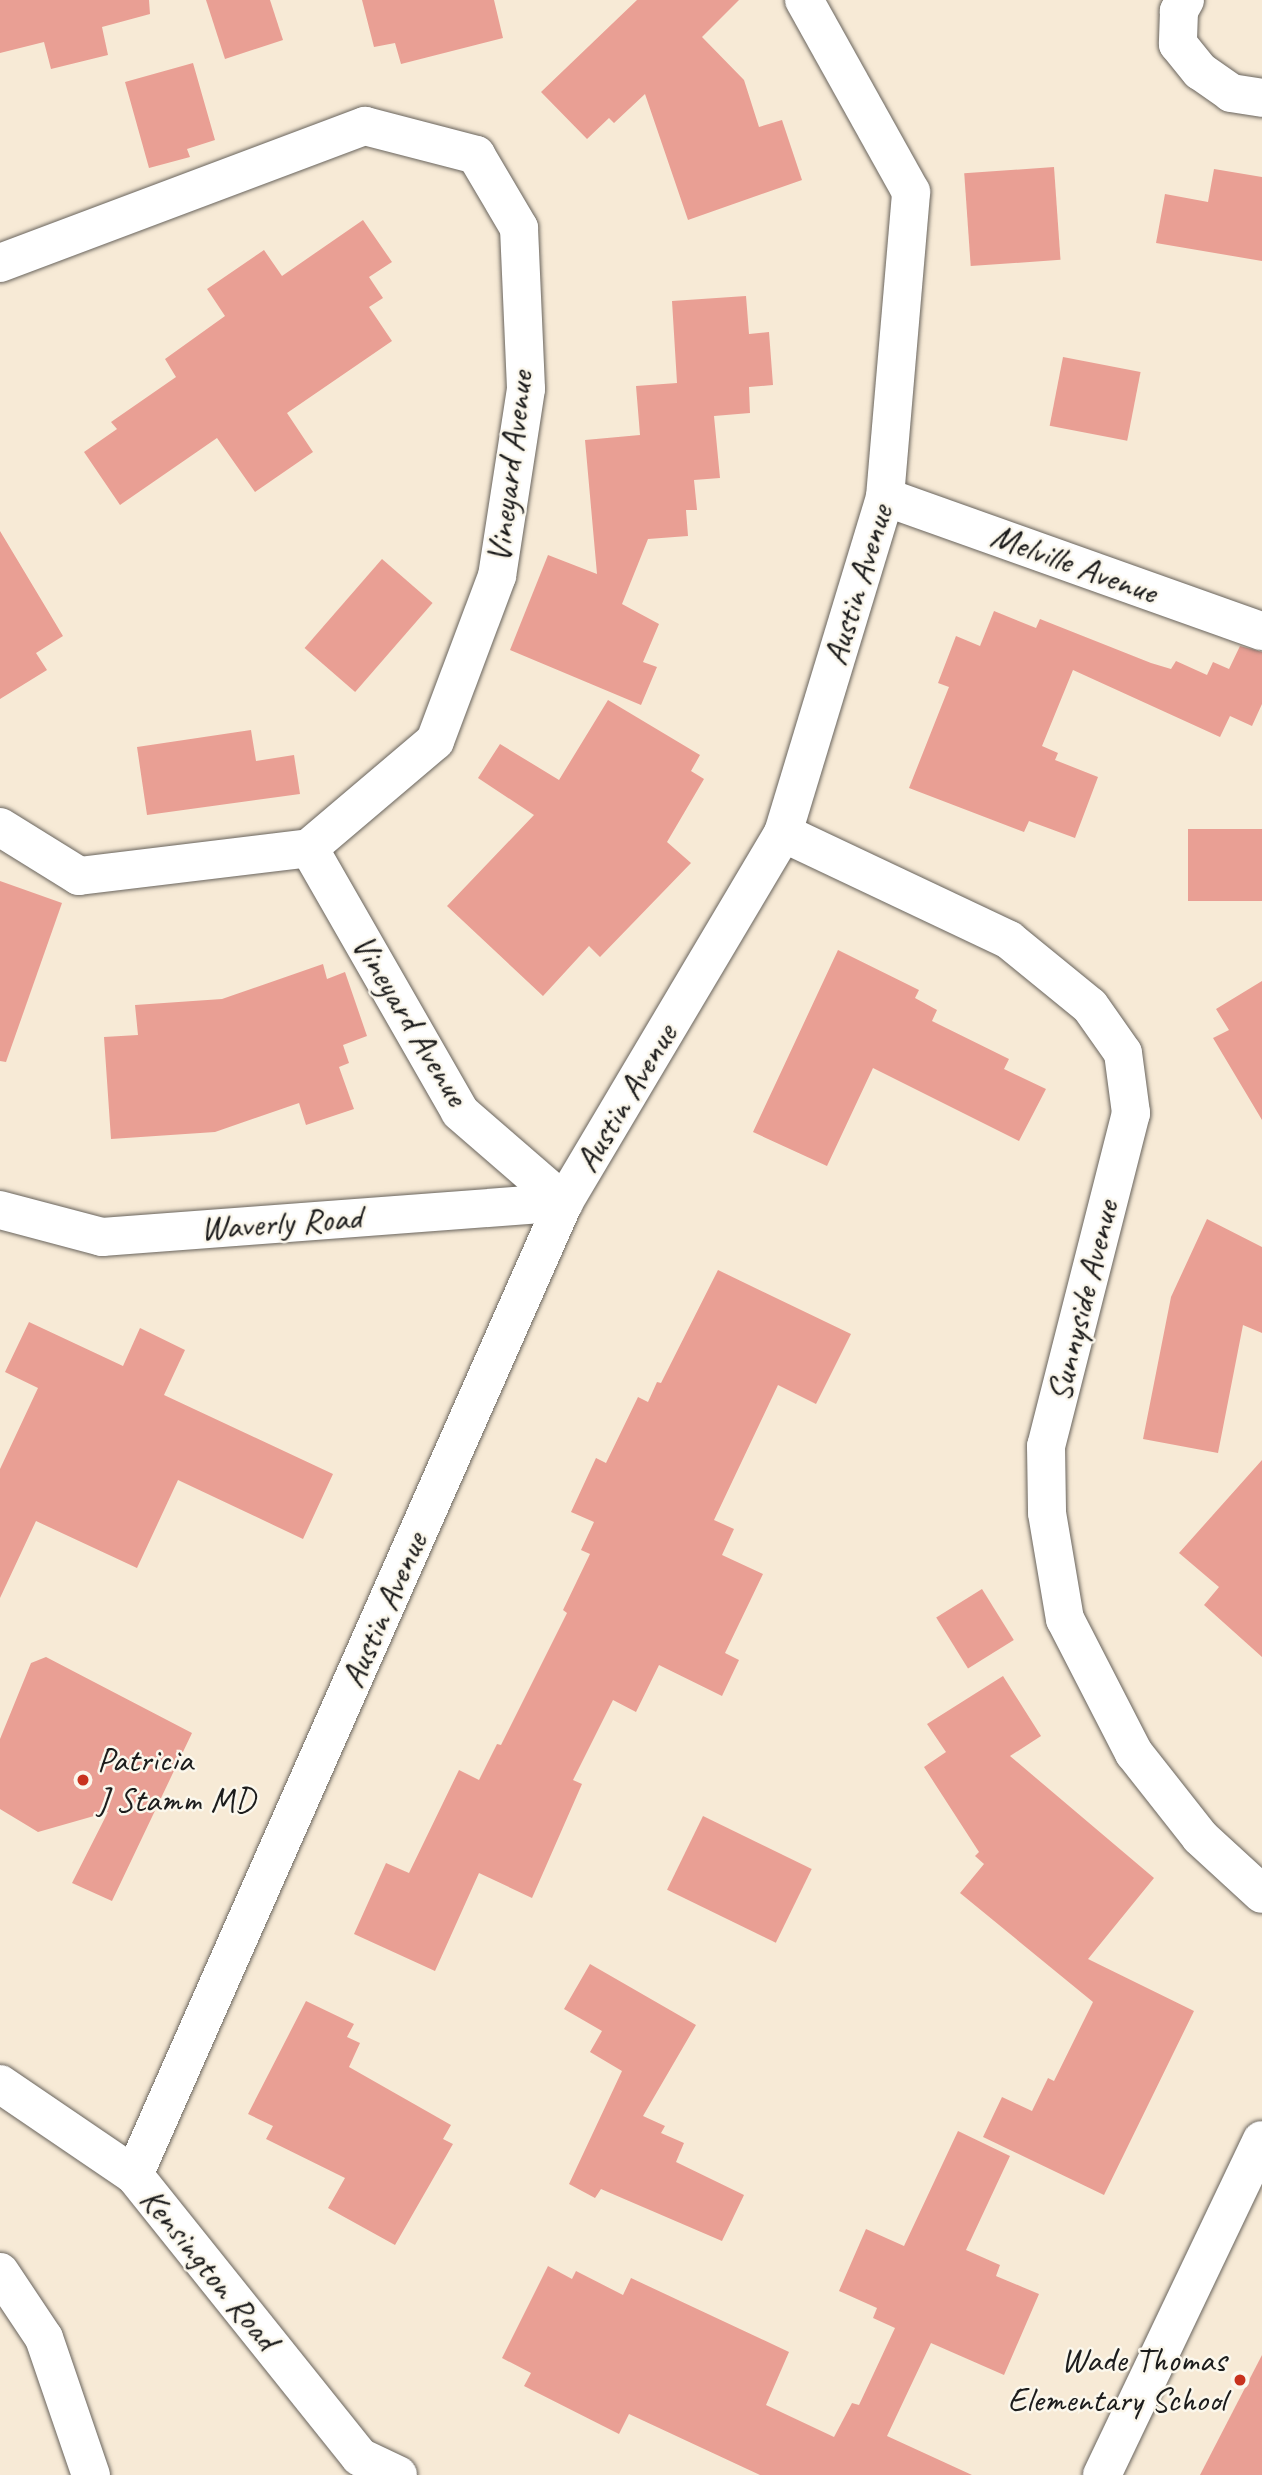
<!DOCTYPE html>
<style>
body{margin:0}
#map{position:relative;width:1262px;height:2475px;overflow:hidden;background:#f7ead6;font-family:Caveat,sans-serif}
div>[style]{position:absolute}
[style*='--x']{left:calc(var(--x)*1px);top:calc(var(--y)*1px);width:calc(var(--w)*1px);rotate:calc(var(--a)*1deg)}
.building>*{inset:0;background:#e99f94;transform-origin:0 0}
.roads{filter:drop-shadow(0 0 2px #69645d) drop-shadow(0 0 2px #69645d)}
.minor>*{height:38px;margin:-19px;padding:0 19px;transform-origin:19px;border-radius:19px;background:#fff}
.dots>*{width:19px;height:19px;translate:-50% -50%;box-sizing:border-box;border:4px solid #fbf7ec;border-radius:50%}
span{translate:-50% -50%;white-space:nowrap;text-align:center;line-height:1.15;-webkit-text-stroke:5px #fbf7ec;paint-order:stroke}
.street-label{font-size:35px;color:#1c1c1c}
.poi-label{font-size:35px;color:#1c1c1c}
.left{translate:0 -50%;text-align:left}
.right{translate:-100% -50%;text-align:right}
</style>
<div id="map">
<div class="building">
<div style="clip-path:polygon(0 0,149px 0,150px 14px,102px 27px,108px 55px,51px 69px,44px 42px,0 53px)"></div>
<div style="clip-path:polygon(206px 0,270px 0,283px 40px,225px 59px)"></div>
<div style="clip-path:polygon(362px 0,494px 0,503px 38px,401px 64px,395px 43px,374px 47px)"></div>
<div style="clip-path:polygon(637px 0,739px 0,702px 37px,744px 80px,759px 127px,782px 120px,802px 180px,688px 220px,645px 94px,614px 123px,609px 118px,587px 139px,541px 92px)"></div>
<div style="clip-path:polygon(193px 63px,215px 140px,187px 149px,190px 157px,149px 168px,125px 82px)"></div>
<div style="left:1054px;top:167px;width:93px;height:90px;rotate:86deg"></div>
<div style="clip-path:polygon(1214px 169px,1262px 177px,1262px 261px,1156px 243px,1165px 194px,1208px 202px)"></div>
<div style="clip-path:polygon(363px 220px,392px 262px,369px 277px,383px 298px,369px 307px,392px 341px,287px 413px,313px 452px,255px 492px,217px 438px,120px 505px,84px 452px,117px 429px,111px 422px,176px 377px,165px 359px,225px 316px,207px 289px,264px 250px,282px 276px)"></div>
<div style="clip-path:polygon(746px 296px,749px 334px,769px 332px,773px 385px,749px 387px,750px 413px,714px 416px,720px 478px,694px 480px,697px 510px,686px 510px,688px 536px,648px 539px,622px 604px,659px 624px,643px 662px,657px 667px,641px 705px,510px 650px,548px 555px,597px 574px,585px 440px,640px 435px,636px 386px,677px 383px,672px 301px)"></div>
<div style="left:1063px;top:357px;width:79px;height:70px;rotate:11deg"></div>
<div style="clip-path:polygon(0 531px,63px 636px,36px 653px,47px 670px,0 699px)"></div>
<div style="left:382px;top:559px;width:67px;height:118px;rotate:41deg"></div>
<div style="clip-path:polygon(994px 611px,1036px 628px,1040px 619px,1151px 663px,1171px 669px,1176px 661px,1207px 675px,1213px 662px,1229px 669px,1240px 646px,1262px 652px,1262px 704px,1252px 726px,1230px 716px,1220px 737px,1073px 670px,1042px 746px,1058px 753px,1055px 760px,1098px 777px,1075px 838px,1029px 821px,1024px 832px,909px 788px,949px 687px,938px 683px,956px 636px,980px 646px)"></div>
<div style="clip-path:polygon(608px 700px,700px 755px,691px 771px,704px 779px,667px 842px,691px 863px,600px 957px,589px 946px,543px 996px,447px 906px,534px 815px,478px 778px,500px 744px,559px 780px)"></div>
<div style="clip-path:polygon(251px 730px,256px 761px,294px 755px,300px 794px,147px 815px,137px 747px)"></div>
<div style="left:1262px;top:829px;width:72px;height:74px;rotate:90deg"></div>
<div style="clip-path:polygon(0 881px,62px 903px,6px 1062px,0 1061px)"></div>
<div style="clip-path:polygon(838px 950px,919px 990px,915px 998px,937px 1010px,932px 1021px,1009px 1059px,1004px 1069px,1046px 1089px,1019px 1141px,873px 1068px,827px 1166px,753px 1132px)"></div>
<div style="clip-path:polygon(323px 964px,327px 979px,345px 972px,367px 1036px,343px 1045px,349px 1063px,339px 1067px,354px 1109px,306px 1125px,299px 1103px,215px 1132px,111px 1139px,104px 1037px,138px 1035px,135px 1005px,222px 999px)"></div>
<div style="clip-path:polygon(1262px 981px,1262px 1120px,1213px 1038px,1229px 1030px,1216px 1009px)"></div>
<div style="clip-path:polygon(1207px 1219px,1262px 1247px,1262px 1333px,1243px 1325px,1218px 1453px,1143px 1439px,1171px 1297px)"></div>
<div style="clip-path:polygon(718px 1270px,851px 1334px,816px 1404px,778px 1385px,714px 1520px,734px 1529px,722px 1555px,763px 1574px,725px 1653px,739px 1660px,722px 1696px,659px 1665px,636px 1712px,613px 1700px,573px 1780px,582px 1784px,532px 1898px,479px 1873px,435px 1971px,354px 1934px,386px 1863px,409px 1873px,459px 1770px,479px 1780px,497px 1744px,501px 1745px,567px 1613px,563px 1610px,590px 1554px,581px 1550px,594px 1522px,571px 1512px,596px 1458px,606px 1463px,638px 1397px,648px 1402px,657px 1382px,661px 1383px)"></div>
<div style="clip-path:polygon(29px 1322px,123px 1366px,140px 1328px,185px 1350px,164px 1395px,333px 1474px,303px 1539px,178px 1480px,137px 1568px,36px 1521px,0 1598px,0 1469px,38px 1388px,5px 1372px)"></div>
<div style="clip-path:polygon(1262px 1460px,1262px 1657px,1204px 1605px,1219px 1587px,1179px 1553px)"></div>
<div style="left:982px;top:1589px;width:60px;height:54px;rotate:58deg"></div>
<div style="clip-path:polygon(46px 1657px,192px 1733px,112px 1901px,72px 1883px,108px 1812px,38px 1832px,0 1809px,0 1739px,31px 1663px)"></div>
<div style="clip-path:polygon(1003px 1676px,1041px 1736px,1010px 1756px,1154px 1878px,1088px 1959px,1194px 2011px,1104px 2195px,983px 2137px,1002px 2097px,1032px 2111px,1048px 2078px,1054px 2081px,1093px 2002px,960px 1893px,984px 1864px,975px 1856px,979px 1852px,924px 1767px,946px 1752px,927px 1724px)"></div>
<div style="left:703px;top:1816px;width:121px;height:82px;rotate:26deg"></div>
<div style="clip-path:polygon(590px 1964px,696px 2025px,643px 2116px,665px 2126px,661px 2133px,684px 2143px,676px 2162px,744px 2195px,722px 2241px,601px 2189px,595px 2198px,569px 2184px,622px 2071px,590px 2052px,602px 2031px,564px 2009px)"></div>
<div style="clip-path:polygon(306px 2001px,354px 2024px,347px 2037px,360px 2043px,349px 2067px,451px 2125px,443px 2139px,453px 2144px,395px 2245px,328px 2208px,345px 2178px,266px 2139px,273px 2126px,248px 2114px)"></div>
<div style="clip-path:polygon(958px 2131px,1010px 2156px,966px 2250px,1000px 2265px,996px 2276px,1039px 2294px,1004px 2375px,931px 2343px,887px 2436px,972px 2475px,760px 2475px,629px 2414px,619px 2434px,524px 2386px,531px 2373px,502px 2358px,548px 2266px,572px 2279px,576px 2271px,623px 2295px,631px 2278px,789px 2352px,766px 2405px,834px 2437px,852px 2403px,859px 2405px,895px 2328px,873px 2318px,877px 2308px,839px 2291px,866px 2229px,904px 2246px)"></div>
<div style="clip-path:polygon(1262px 2355px,1262px 2475px,1200px 2475px)"></div>
</div>
<div class="roads">
<div class="minor">
<div style="--x:1185;--y:0;--w:13;--a:119"></div>
<div style="--x:1179;--y:11;--w:33;--a:92"></div>
<div style="--x:1178;--y:44;--w:35;--a:51"></div>
<div style="--x:1200;--y:71;--w:38;--a:35"></div>
<div style="--x:1231;--y:93;--w:31;--a:9"></div>
<div style="--x:0;--y:263;--w:390;--a:-20.6"></div>
<div style="--x:365;--y:126;--w:115;--a:14.6"></div>
<div style="--x:476;--y:155;--w:85;--a:59.5"></div>
<div style="--x:519;--y:228;--w:161;--a:87.5"></div>
<div style="--x:526;--y:389;--w:189;--a:98.8"></div>
<div style="--x:497;--y:576;--w:176;--a:110.6"></div>
<div style="--x:435;--y:741;--w:165;--a:139.7"></div>
<div style="--x:309;--y:848;--w:304;--a:60.2"></div>
<div style="--x:460;--y:1112;--w:138;--a:40.9"></div>
<div style="--x:885;--y:497;--w:400;--a:19.6"></div>
<div style="--x:0;--y:827;--w:93;--a:31.8"></div>
<div style="--x:79;--y:876;--w:232;--a:-6.9"></div>
<div style="--x:783;--y:833;--w:250;--a:25.3"></div>
<div style="--x:1009;--y:940;--w:104;--a:39.2"></div>
<div style="--x:1090;--y:1006;--w:57;--a:54.9"></div>
<div style="--x:1123;--y:1053;--w:61;--a:82.4"></div>
<div style="--x:1131;--y:1113;--w:344;--a:104.3"></div>
<div style="--x:1046;--y:1446;--w:67;--a:89.1"></div>
<div style="--x:1047;--y:1513;--w:108;--a:80.4"></div>
<div style="--x:1065;--y:1619;--w:151;--a:62.8"></div>
<div style="--x:1134;--y:1753;--w:107;--a:51.8"></div>
<div style="--x:1200;--y:1837;--w:84;--a:42.6"></div>
<div style="--x:0;--y:1210;--w:106;--a:14.8"></div>
<div style="--x:102;--y:1237;--w:463;--a:-4.3"></div>
<div style="--x:0;--y:2084;--w:162;--a:34.2"></div>
<div style="--x:134;--y:2175;--w:361;--a:51.3"></div>
<div style="--x:360;--y:2457;--w:42;--a:25.3"></div>
<div style="--x:134;--y:2175;--w:1064;--a:-66.16"></div>
<div style="--x:564;--y:1202;--w:429;--a:-59.3"></div>
<div style="--x:783;--y:833;--w:351;--a:-73.1"></div>
<div style="--x:885;--y:497;--w:306;--a:-85.1"></div>
<div style="--x:911;--y:192;--w:220;--a:-119.1"></div>
<div style="--x:0;--y:2272;--w:79;--a:56.3"></div>
<div style="--x:44;--y:2338;--w:145;--a:71.1"></div>
<div style="--x:1102;--y:2475;--w:371;--a:-64.5"></div>
</div>
</div>
<div class="dots">
<div style="left:83px;top:1780px;background:#c8321e"></div>
<div style="left:1240px;top:2380px;background:#c8321e"></div>
</div>
<div class="street-label">
<span style="left:510px;top:467px;rotate:-83deg">Vineyard Avenue</span>
<span style="left:1074px;top:564px;rotate:20deg">Melville Avenue</span>
<span style="left:858px;top:585px;rotate:-73deg">Austin Avenue</span>
<span style="left:410px;top:1020px;rotate:59deg">Vineyard Avenue</span>
<span style="left:626px;top:1098px;rotate:-59deg">Austin Avenue</span>
<span style="left:281px;top:1223px;rotate:-4deg">Waverly Road</span>
<span style="left:1083px;top:1301px;rotate:-76deg">Sunnyside Avenue</span>
<span style="left:384px;top:1610px;rotate:-66deg">Austin Avenue</span>
<span style="left:209px;top:2269px;rotate:51deg">Kensington Road</span>
</div>
<div class="poi-label">
<span class="left" style="left:97px;top:1780px">Patricia<br>J Stamm MD</span>
<span class="right" style="left:1226px;top:2380px">Wade Thomas<br>Elementary School</span>
</div>
</div>
